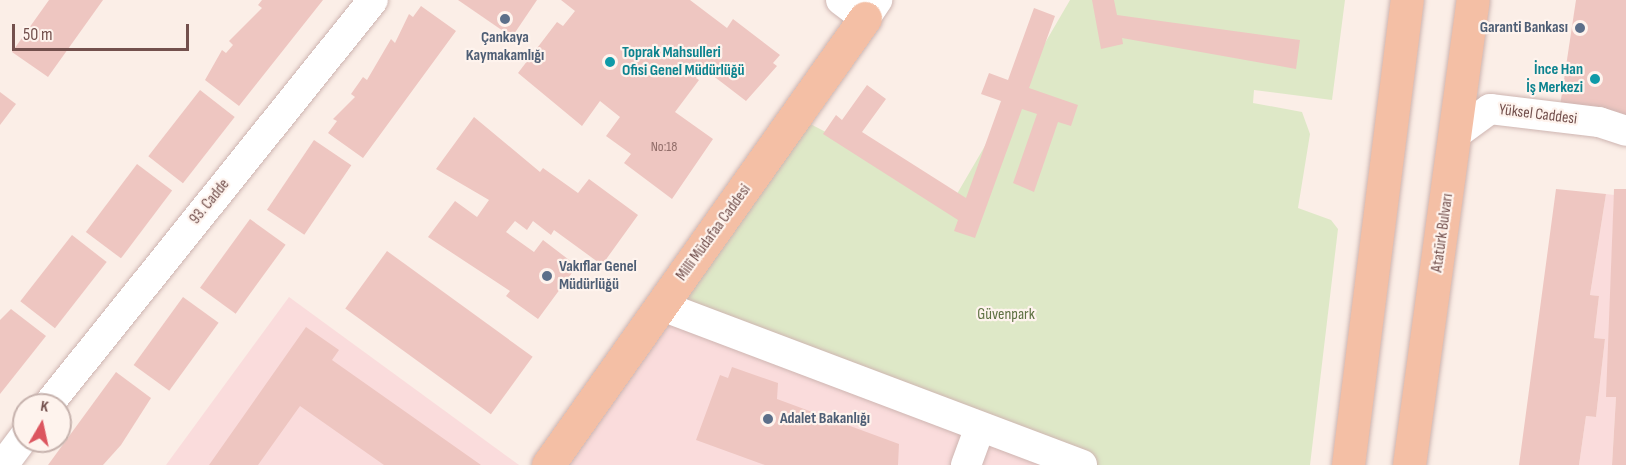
<!DOCTYPE html>
<meta charset="utf-8">
<style>
body{margin:0}
#map{position:relative;width:1626px;height:465px;overflow:hidden;background:#fbeee7;font-family:"Sofia Sans Condensed",sans-serif}
div>[style]{position:absolute}
[style*='--x']{left:calc(var(--x)*1px);top:calc(var(--y)*1px);width:calc(var(--w)*1px);rotate:calc(var(--a)*1deg)}
.commercial>*{inset:0;background:#fadcdc}
.green>*{inset:0;background:#dee8c7}
.building>*{inset:0;background:#eec6c1;transform-origin:0 0}
.roads{filter:drop-shadow(0 0 2px #ceb5b1) drop-shadow(0 0 2px #ceb5b1)}
.minor>*{height:30px;margin:-15px;padding:0 15px;transform-origin:15px;border-radius:15px;background:#fff}
.major>*{height:33px;margin:-16.5px;padding:0 16.5px;transform-origin:16.5px;border-radius:16.5px;background:#f4bfa5}
.dots>*{width:16px;height:16px;translate:-50% -50%;box-sizing:border-box;border:3px solid #fef3ed;border-radius:50%}
span{translate:-50% -50%;white-space:nowrap;text-align:center;line-height:1.15;-webkit-text-stroke:4.5px #fef3ed;paint-order:stroke}
.number-label{font-size:14px;color:#926e6a}
.number-label span{-webkit-text-stroke-width:0}
.service-label{font-size:16px;color:#4e5e75;font-weight:700}
.right{translate:-100% -50%;text-align:right}
.left{translate:0 -50%;text-align:left}
.culture-label{font-size:16px;color:#0d838f;font-weight:700}
.street-label{font-size:16px;color:#73504d}
.park-label{font-size:16px;color:#5f7243}
.north{position:absolute;left:12px;top:393px;width:60px;height:60px;box-sizing:border-box;background:#fef3ed;border:2px solid #c6b2ad;border-radius:50%;rotate:9deg;font-size:16px;font-weight:700;line-height:24px;text-align:center;color:#73504d}
.north::after{content:'';display:block;margin:auto;width:21px;height:27px;background:#dc565f;clip-path:polygon(50% 0,100% 100%,50% 72%,0 100%)}
.scale{position:absolute;left:12px;top:24px;width:177px;height:27px;box-sizing:border-box;border:3px solid #73504d;border-top:0;padding-left:8px;font-size:18px;line-height:21px;white-space:nowrap;color:#73504d;-webkit-text-stroke:4px #fef3ed;paint-order:stroke}
</style>
<div id="map">
<div class="commercial">
<div style="clip-path:polygon(1606px 194px,1614px 195px,1607px 397px,1616px 397px,1612px 465px,1579px 465px,1586px 416px,1596px 417px,1605px 339px,1594px 338px,1599px 296px,1590px 295px)"></div>
<div style="clip-path:polygon(289px 297px,519px 465px,166px 465px)"></div>
<div style="clip-path:polygon(662px 306px,1082px 465px,548px 465px)"></div>
</div>
<div class="green">
<div style="clip-path:polygon(1070px 0,1345px 0,1332px 100px,1254px 90px,1253px 103px,1302px 112px,1310px 134px,1298px 208px,1331px 220px,1338px 229px,1310px 465px,1082px 465px,662px 306px,797px 117px,954px 199px)"></div>
</div>
<div class="building">
<div style="clip-path:polygon(49px 0,103px 0,48px 77px,12px 52px)"></div>
<div style="clip-path:polygon(262px 0,323px 0,239px 106px,205px 80px,222px 50px,226px 53px,233px 45px,229px 41px,262px 8px,258px 5px)"></div>
<div style="clip-path:polygon(458px 0,537px 0,512px 37px)"></div>
<div style="clip-path:polygon(561px 0,690px 0,727px 28px,733px 19px,780px 55px,773px 63px,777px 66px,746px 101px,703px 68px,696px 78px,699px 80px,675px 112px,713px 139px,672px 199px,624px 163px,631px 154px,606px 136px,620px 117px,600px 101px,582px 126px,518px 73px,557px 22px,563px 26px,575px 11px)"></div>
<div style="clip-path:polygon(1092px 0,1114px 0,1117px 15px,1300px 40px,1296px 69px,1122px 38px,1123px 44px,1101px 49px)"></div>
<div style="clip-path:polygon(1576px 0,1626px 0,1626px 117px,1560px 106px)"></div>
<div style="clip-path:polygon(421px 6px,456px 31px,363px 158px,328px 133px,337px 121px,333px 119px,355px 97px,351px 94px,363px 77px,367px 80px,391px 39px,395px 43px,409px 14px,413px 17px)"></div>
<div style="clip-path:polygon(1034px 8px,1055px 16px,1029px 88px,1078px 105px,1071px 126px,1058px 122px,1034px 192px,1013px 183px,1037px 114px,1022px 109px,975px 238px,954px 231px,958px 220px,823px 134px,836px 115px,842px 120px,867px 85px,886px 99px,862px 132px,966px 198px,1001px 101px,981px 94px,989px 73px,1008px 80px)"></div>
<div style="left:200px;top:90px;width:44px;height:84px;rotate:38deg"></div>
<div style="clip-path:polygon(0 92px,16px 104px,0 125px)"></div>
<div style="clip-path:polygon(474px 117px,540px 172px,543px 168px,578px 193px,589px 179px,638px 215px,602px 265px,554px 230px,551px 235px,533px 221px,527px 230px,515px 221px,506px 232px,534px 252px,543px 240px,577px 266px,538px 319px,506px 296px,510px 291px,428px 237px,455px 201px,477px 217px,489px 200px,436px 169px)"></div>
<div style="left:314px;top:140px;width:45px;height:84px;rotate:34deg"></div>
<div style="left:137px;top:164px;width:44px;height:85px;rotate:37deg"></div>
<div style="clip-path:polygon(1556px 189px,1606px 194px,1590px 295px,1599px 296px,1594px 338px,1605px 339px,1596px 417px,1586px 416px,1579px 465px,1519px 465px)"></div>
<div style="clip-path:polygon(1614px 189px,1626px 189px,1626px 465px,1612px 465px,1616px 397px,1606px 397px)"></div>
<div style="left:250px;top:219px;width:44px;height:85px;rotate:36deg"></div>
<div style="left:72px;top:235px;width:44px;height:84px;rotate:38deg"></div>
<div style="left:387px;top:251px;width:180px;height:71px;rotate:36deg"></div>
<div style="left:183px;top:297px;width:44px;height:84px;rotate:36deg"></div>
<div style="clip-path:polygon(11px 309px,46px 336px,0 394px,0 320px)"></div>
<div style="clip-path:polygon(306px 327px,339px 350px,332px 360px,481px 465px,384px 465px,300px 406px,258px 465px,209px 465px)"></div>
<div style="clip-path:polygon(732px 367px,778px 383px,777px 399px,899px 444px,898px 465px,765px 465px,696px 440px,720px 375px,728px 378px)"></div>
<div style="clip-path:polygon(116px 372px,151px 398px,121px 445px,103px 465px,48px 465px)"></div>
</div>
<div class="roads">
<div class="minor">
<div style="--x:841;--y:0;--w:30;--a:37"></div>
<div style="--x:865;--y:18;--w:22;--a:-56"></div>
<div style="--x:1457;--y:133;--w:41;--a:-36"></div>
<div style="--x:1490;--y:109;--w:110;--a:6.8"></div>
<div style="--x:1599;--y:122;--w:28;--a:18"></div>
<div style="--x:662;--y:306;--w:449;--a:20.7"></div>
<div style="--x:48;--y:405;--w:519;--a:-51.25"></div>
<div style="--x:3;--y:465;--w:35;--a:-53"></div>
<div style="--x:966;--y:465;--w:40;--a:-69.8"></div>
</div>
<div class="major">
<div style="--x:548;--y:465;--w:548;--a:-54.66"></div>
<div style="--x:1348;--y:465;--w:469;--a:-82.8"></div>
<div style="--x:1409;--y:465;--w:469;--a:-82.2"></div>
</div>
</div>
<div class="dots">
<div style="left:505px;top:19px;background:#5c6f8a"></div>
<div style="left:1580px;top:28px;background:#5c6f8a"></div>
<div style="left:610px;top:62px;background:#0f9aa8"></div>
<div style="left:1595px;top:79px;background:#0f9aa8"></div>
<div style="left:547px;top:276px;background:#5c6f8a"></div>
<div style="left:768px;top:419px;background:#5c6f8a"></div>
</div>
<div class="number-label">
<span style="left:664px;top:147px">No:18</span>
</div>
<div class="service-label">
<span class="right" style="left:1568px;top:28px">Garanti Bankası</span>
<span style="left:505px;top:47px">Çankaya<br>Kaymakamlığı</span>
<span class="left" style="left:559px;top:276px">Vakıflar Genel<br>Müdürlüğü</span>
<span class="left" style="left:780px;top:419px">Adalet Bakanlığı</span>
</div>
<div class="culture-label">
<span class="left" style="left:622px;top:62px">Toprak Mahsulleri<br>Ofisi Genel Müdürlüğü</span>
<span class="right" style="left:1583px;top:79px">İnce Han<br>İş Merkezi</span>
</div>
<div class="street-label">
<span style="left:1538px;top:115px;rotate:7deg">Yüksel Caddesi</span>
<span style="left:210px;top:202px;rotate:-51deg">93. Cadde</span>
<span style="left:714px;top:233px;rotate:-54deg">Millî Müdafaa Caddesi</span>
<span style="left:1443px;top:233px;rotate:-82deg">Atatürk Bulvarı</span>
</div>
<div class="park-label">
<span style="left:1006px;top:315px">Güvenpark</span>
</div>
<div class="north">K</div>
<div class="scale">50 m</div>
</div>
